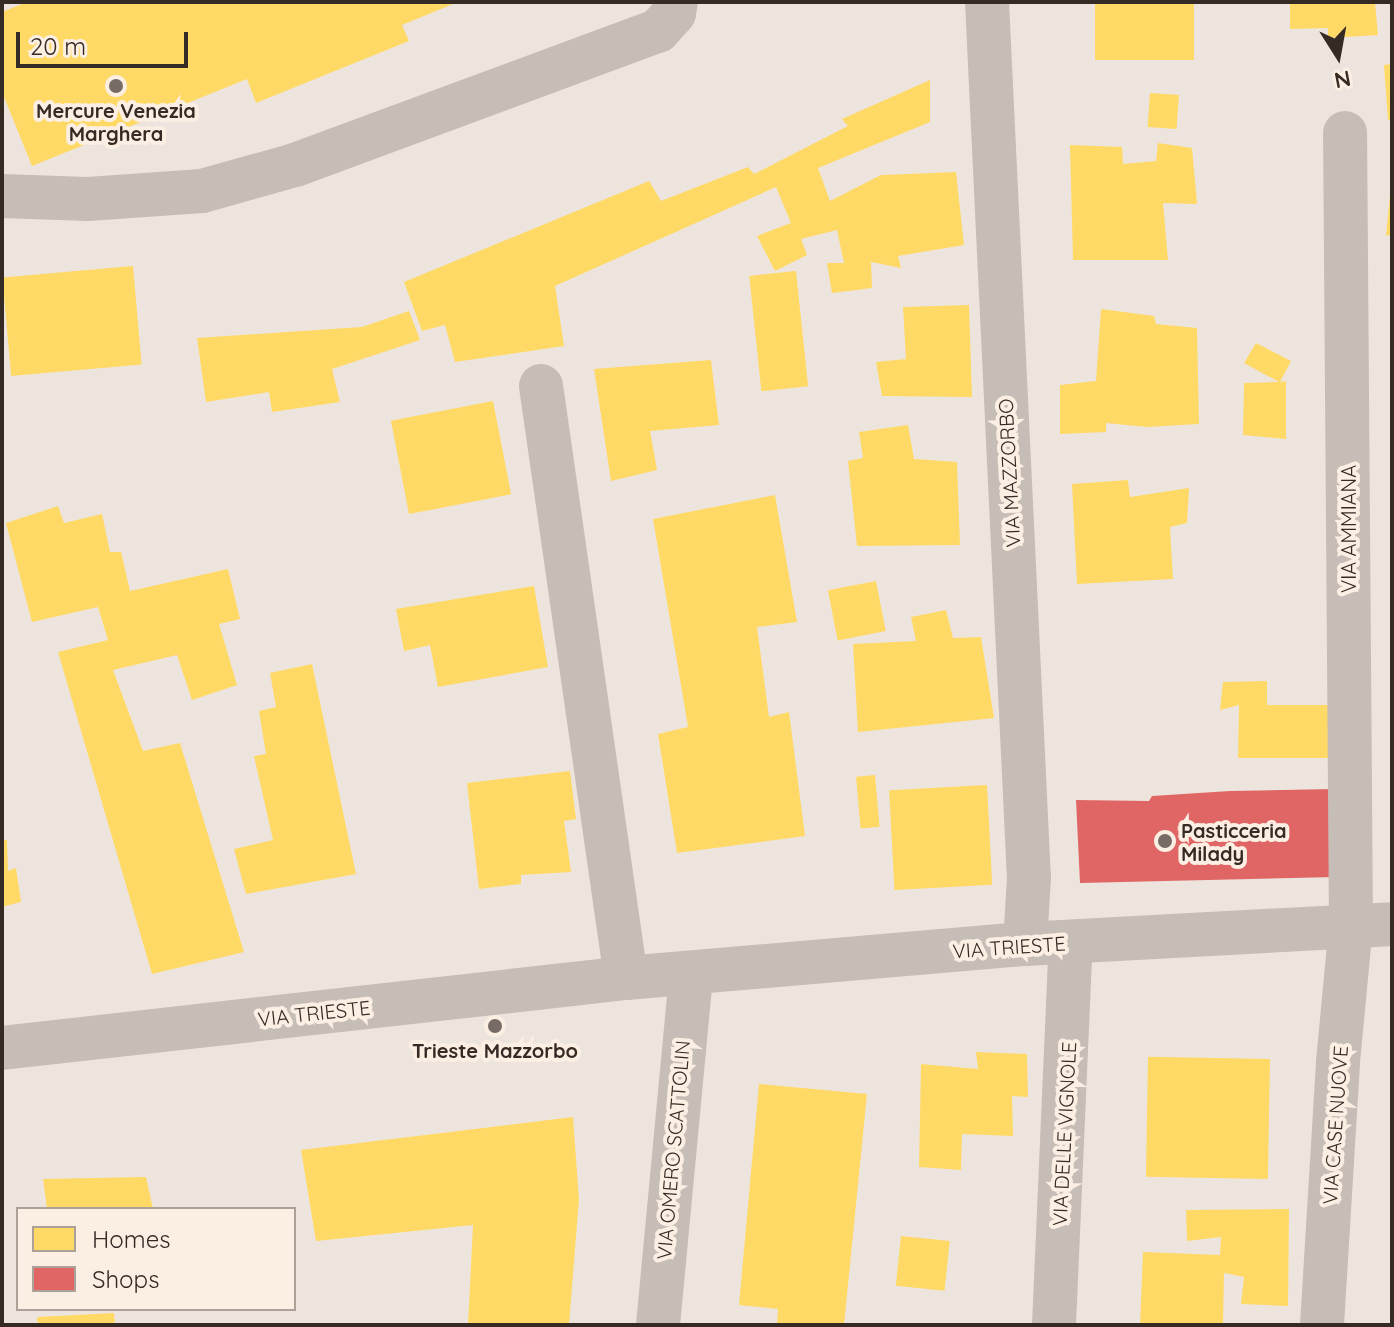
<!DOCTYPE html>
<style>
body{margin:0}
#map{position:relative;width:1394px;height:1327px;overflow:hidden;background:#ede5dd;font-family:Quicksand,sans-serif}
div>[style]{position:absolute}
[style*='--x']{left:calc(var(--x)*1px);top:calc(var(--y)*1px);width:calc(var(--w)*1px);rotate:calc(var(--a)*1deg)}
.homes>*{inset:0;background:#ffd966;transform-origin:0 0}
.shops>*{inset:0;background:#e06666}
.minor>*{height:44px;margin:-22px;padding:0 22px;transform-origin:22px;border-radius:22px;background:#c6bdb7}
.dots>*{width:22px;height:22px;translate:-50% -50%;box-sizing:border-box;border:4px solid #fbefe4;border-radius:50%}
span{translate:-50% -50%;white-space:nowrap;text-align:center;line-height:1.15;-webkit-text-stroke:8px #fbefe4;paint-order:stroke}
.poi-label{font-size:20px;color:#362a25;font-weight:700}
.left{translate:0 -50%;text-align:left}
.street-label{font-size:20px;color:#362a25}
.frame{position:absolute;inset:0;border:4px solid #362a25;pointer-events:none}
.legend{position:absolute;left:16px;top:1207px;width:280px;height:104px;box-sizing:border-box;background:#fbefe4;border:2px solid #aca098;margin:0;padding:10px 14px;list-style:none;font-size:24px;color:#362a25}
.legend li{display:flex;align-items:center;gap:16px;height:40px}
.legend b{width:40px;border:2px solid #aca098}
.north{position:absolute;left:1298px;top:16px;width:80px;height:80px;-webkit-text-stroke:6px #fbefe4;paint-order:stroke;rotate:169deg;font-size:22px;font-weight:700;line-height:32px;text-align:center;color:#362a25}
.north::after{content:'';display:block;margin:auto;width:28px;height:36px;background:#362a25;clip-path:polygon(50% 0,100% 100%,50% 72%,0 100%)}
.scale{position:absolute;left:16px;top:32px;width:172px;height:36px;box-sizing:border-box;border:4px solid #362a25;border-top:0;padding-left:10px;font-size:24px;line-height:28px;white-space:nowrap;color:#362a25;-webkit-text-stroke:6px #fbefe4;paint-order:stroke}
</style>
<div id="map">
<div class="homes">
<div style="clip-path:polygon(27px 2px,458px 2px,402px 25px,409px 41px,256px 103px,247px 79px,32px 166px,2px 92px,2px 12px)"></div>
<div style="left:1095px;top:2px;width:99px;height:58px"></div>
<div style="clip-path:polygon(1290px 2px,1375px 2px,1378px 35px,1328px 38px,1328px 28px,1290px 29px)"></div>
<div style="clip-path:polygon(1392px 64px,1392px 119px,1388px 120px,1384px 65px)"></div>
<div style="clip-path:polygon(930px 80px,930px 122px,818px 168px,830px 201px,881px 175px,956px 172px,964px 245px,898px 256px,901px 268px,871px 262px,872px 288px,832px 293px,827px 263px,844px 263px,837px 230px,801px 239px,807px 255px,775px 271px,757px 236px,791px 223px,776px 187px,555px 286px,564px 346px,455px 362px,445px 325px,422px 331px,404px 282px,649px 181px,661px 201px,748px 167px,754px 174px,848px 126px,842px 119px)"></div>
<div style="left:1150px;top:93px;width:29px;height:34px;rotate:4deg"></div>
<div style="clip-path:polygon(1158px 143px,1192px 148px,1197px 204px,1163px 203px,1168px 260px,1073px 260px,1070px 145px,1122px 147px,1123px 164px,1156px 161px)"></div>
<div style="clip-path:polygon(1390px 195px,1392px 234px,1386px 236px)"></div>
<div style="left:133px;top:266px;width:99px;height:131px;rotate:85deg"></div>
<div style="left:796px;top:271px;width:116px;height:47px;rotate:84deg"></div>
<div style="clip-path:polygon(969px 305px,972px 397px,882px 396px,876px 362px,906px 359px,903px 307px)"></div>
<div style="clip-path:polygon(1101px 309px,1154px 316px,1156px 324px,1197px 328px,1199px 424px,1147px 427px,1106px 423px,1106px 432px,1060px 434px,1060px 385px,1096px 381px)"></div>
<div style="clip-path:polygon(409px 311px,420px 340px,332px 369px,340px 402px,272px 412px,269px 392px,206px 402px,197px 338px,362px 327px)"></div>
<div style="clip-path:polygon(1256px 343px,1291px 361px,1280px 382px,1286px 381px,1286px 439px,1243px 435px,1244px 383px,1279px 382px,1244px 363px)"></div>
<div style="clip-path:polygon(711px 360px,719px 425px,650px 431px,657px 470px,611px 481px,594px 369px)"></div>
<div style="left:493px;top:401px;width:95px;height:104px;rotate:79deg"></div>
<div style="clip-path:polygon(908px 425px,914px 459px,957px 462px,960px 545px,857px 546px,848px 461px,863px 458px,859px 432px)"></div>
<div style="clip-path:polygon(1128px 480px,1130px 497px,1189px 488px,1187px 523px,1170px 527px,1173px 579px,1077px 584px,1072px 484px)"></div>
<div style="clip-path:polygon(775px 495px,797px 622px,757px 627px,769px 717px,789px 712px,805px 836px,677px 853px,658px 734px,688px 727px,653px 519px)"></div>
<div style="clip-path:polygon(58px 506px,64px 523px,102px 514px,110px 552px,121px 552px,130px 591px,228px 569px,240px 619px,219px 624px,237px 685px,192px 700px,177px 655px,113px 670px,143px 751px,180px 743px,244px 952px,152px 974px,58px 652px,108px 640px,98px 607px,32px 622px,6px 523px)"></div>
<div style="left:876px;top:581px;width:51px;height:49px;rotate:79deg"></div>
<div style="clip-path:polygon(534px 586px,548px 667px,438px 687px,430px 645px,404px 651px,396px 609px)"></div>
<div style="clip-path:polygon(946px 610px,953px 638px,981px 637px,994px 718px,858px 732px,853px 644px,916px 641px,911px 617px)"></div>
<div style="clip-path:polygon(312px 664px,356px 874px,246px 894px,234px 849px,273px 840px,254px 756px,266px 754px,259px 711px,276px 707px,270px 673px)"></div>
<div style="clip-path:polygon(1267px 681px,1267px 705px,1334px 705px,1335px 758px,1238px 758px,1239px 705px,1220px 710px,1223px 682px)"></div>
<div style="clip-path:polygon(570px 771px,576px 819px,564px 821px,571px 872px,521px 875px,521px 884px,479px 889px,467px 783px)"></div>
<div style="left:875px;top:775px;width:52px;height:19px;rotate:85deg"></div>
<div style="left:987px;top:785px;width:100px;height:98px;rotate:87deg"></div>
<div style="clip-path:polygon(2px 840px,7px 840px,8px 871px,16px 868px,21px 902px,2px 907px)"></div>
<div style="clip-path:polygon(976px 1052px,1027px 1054px,1028px 1097px,1012px 1096px,1013px 1136px,962px 1134px,961px 1170px,919px 1167px,921px 1064px,978px 1069px)"></div>
<div style="left:1270px;top:1059px;width:120px;height:122px;rotate:91deg"></div>
<div style="clip-path:polygon(759px 1084px,867px 1094px,844px 1325px,777px 1325px,778px 1309px,739px 1305px)"></div>
<div style="clip-path:polygon(573px 1117px,579px 1199px,569px 1325px,468px 1325px,473px 1225px,316px 1241px,301px 1150px)"></div>
<div style="clip-path:polygon(146px 1177px,153px 1209px,47px 1209px,43px 1179px)"></div>
<div style="clip-path:polygon(1289px 1209px,1288px 1306px,1241px 1304px,1244px 1277px,1224px 1273px,1223px 1325px,1140px 1325px,1143px 1252px,1220px 1255px,1221px 1237px,1187px 1241px,1186px 1210px)"></div>
<div style="left:901px;top:1236px;width:49px;height:50px;rotate:6deg"></div>
<div style="clip-path:polygon(114px 1313px,115px 1325px,38px 1325px,37px 1317px)"></div>
</div>
<div class="shops">
<div style="clip-path:polygon(1333px 789px,1336px 877px,1080px 883px,1076px 800px,1149px 801px,1152px 796px,1230px 791px)"></div>
</div>
<div class="minor">
<div style="--x:987;--y:2;--w:877;--a:87.26"></div>
<div style="--x:1029;--y:878;--w:66;--a:93.5"></div>
<div style="--x:2;--y:196;--w:86;--a:2"></div>
<div style="--x:88;--y:199;--w:114;--a:-4"></div>
<div style="--x:202;--y:191;--w:97;--a:-15.6"></div>
<div style="--x:295;--y:165;--w:387;--a:-20.3"></div>
<div style="--x:658;--y:31;--w:24;--a:-48"></div>
<div style="--x:674;--y:13;--w:11;--a:-80"></div>
<div style="--x:541;--y:386;--w:598;--a:81.83"></div>
<div style="--x:2;--y:1048;--w:628;--a:-6.4"></div>
<div style="--x:626;--y:978;--w:400;--a:-4.9"></div>
<div style="--x:1025;--y:944;--w:368;--a:-3.1"></div>
<div style="--x:658;--y:1325;--w:352;--a:-84.6"></div>
<div style="--x:1054;--y:1325;--w:383;--a:-87.5"></div>
<div style="--x:1322;--y:1325;--w:263;--a:-86.5"></div>
<div style="--x:1338;--y:1062;--w:138;--a:-84.6"></div>
<div style="--x:1351;--y:925;--w:792;--a:-90.43"></div>
</div>
<div class="dots">
<div style="left:116px;top:86px;background:#766b65"></div>
<div style="left:1165px;top:841px;background:#766b65"></div>
<div style="left:495px;top:1026px;background:#766b65"></div>
</div>
<div class="poi-label">
<span style="left:116px;top:122px">Mercure Venezia<br>Marghera</span>
<span class="left" style="left:1181px;top:842px">Pasticceria<br>Milady</span>
<span style="left:495px;top:1050px">Trieste Mazzorbo</span>
</div>
<div class="street-label">
<span style="left:1009px;top:473px;rotate:-93deg">VIA MAZZORBO</span>
<span style="left:1348px;top:529px;rotate:-90deg">VIA AMMIANA</span>
<span style="left:1009px;top:947px;rotate:-4deg">VIA TRIESTE</span>
<span style="left:314px;top:1013px;rotate:-6deg">VIA TRIESTE</span>
<span style="left:1335px;top:1125px;rotate:-86deg">VIA CASE NUOVE</span>
<span style="left:1064px;top:1134px;rotate:-87deg">VIA DELLE VIGNOLE</span>
<span style="left:673px;top:1150px;rotate:-85deg">VIA OMERO SCATTOLIN</span>
</div>
<div class="frame"></div>
<ul class="legend">
<li><b style="height:22px;background:#ffd966"></b>Homes</li>
<li><b style="height:22px;background:#e06666"></b>Shops</li>
</ul>
<div class="north">N</div>
<div class="scale">20 m</div>
</div>
